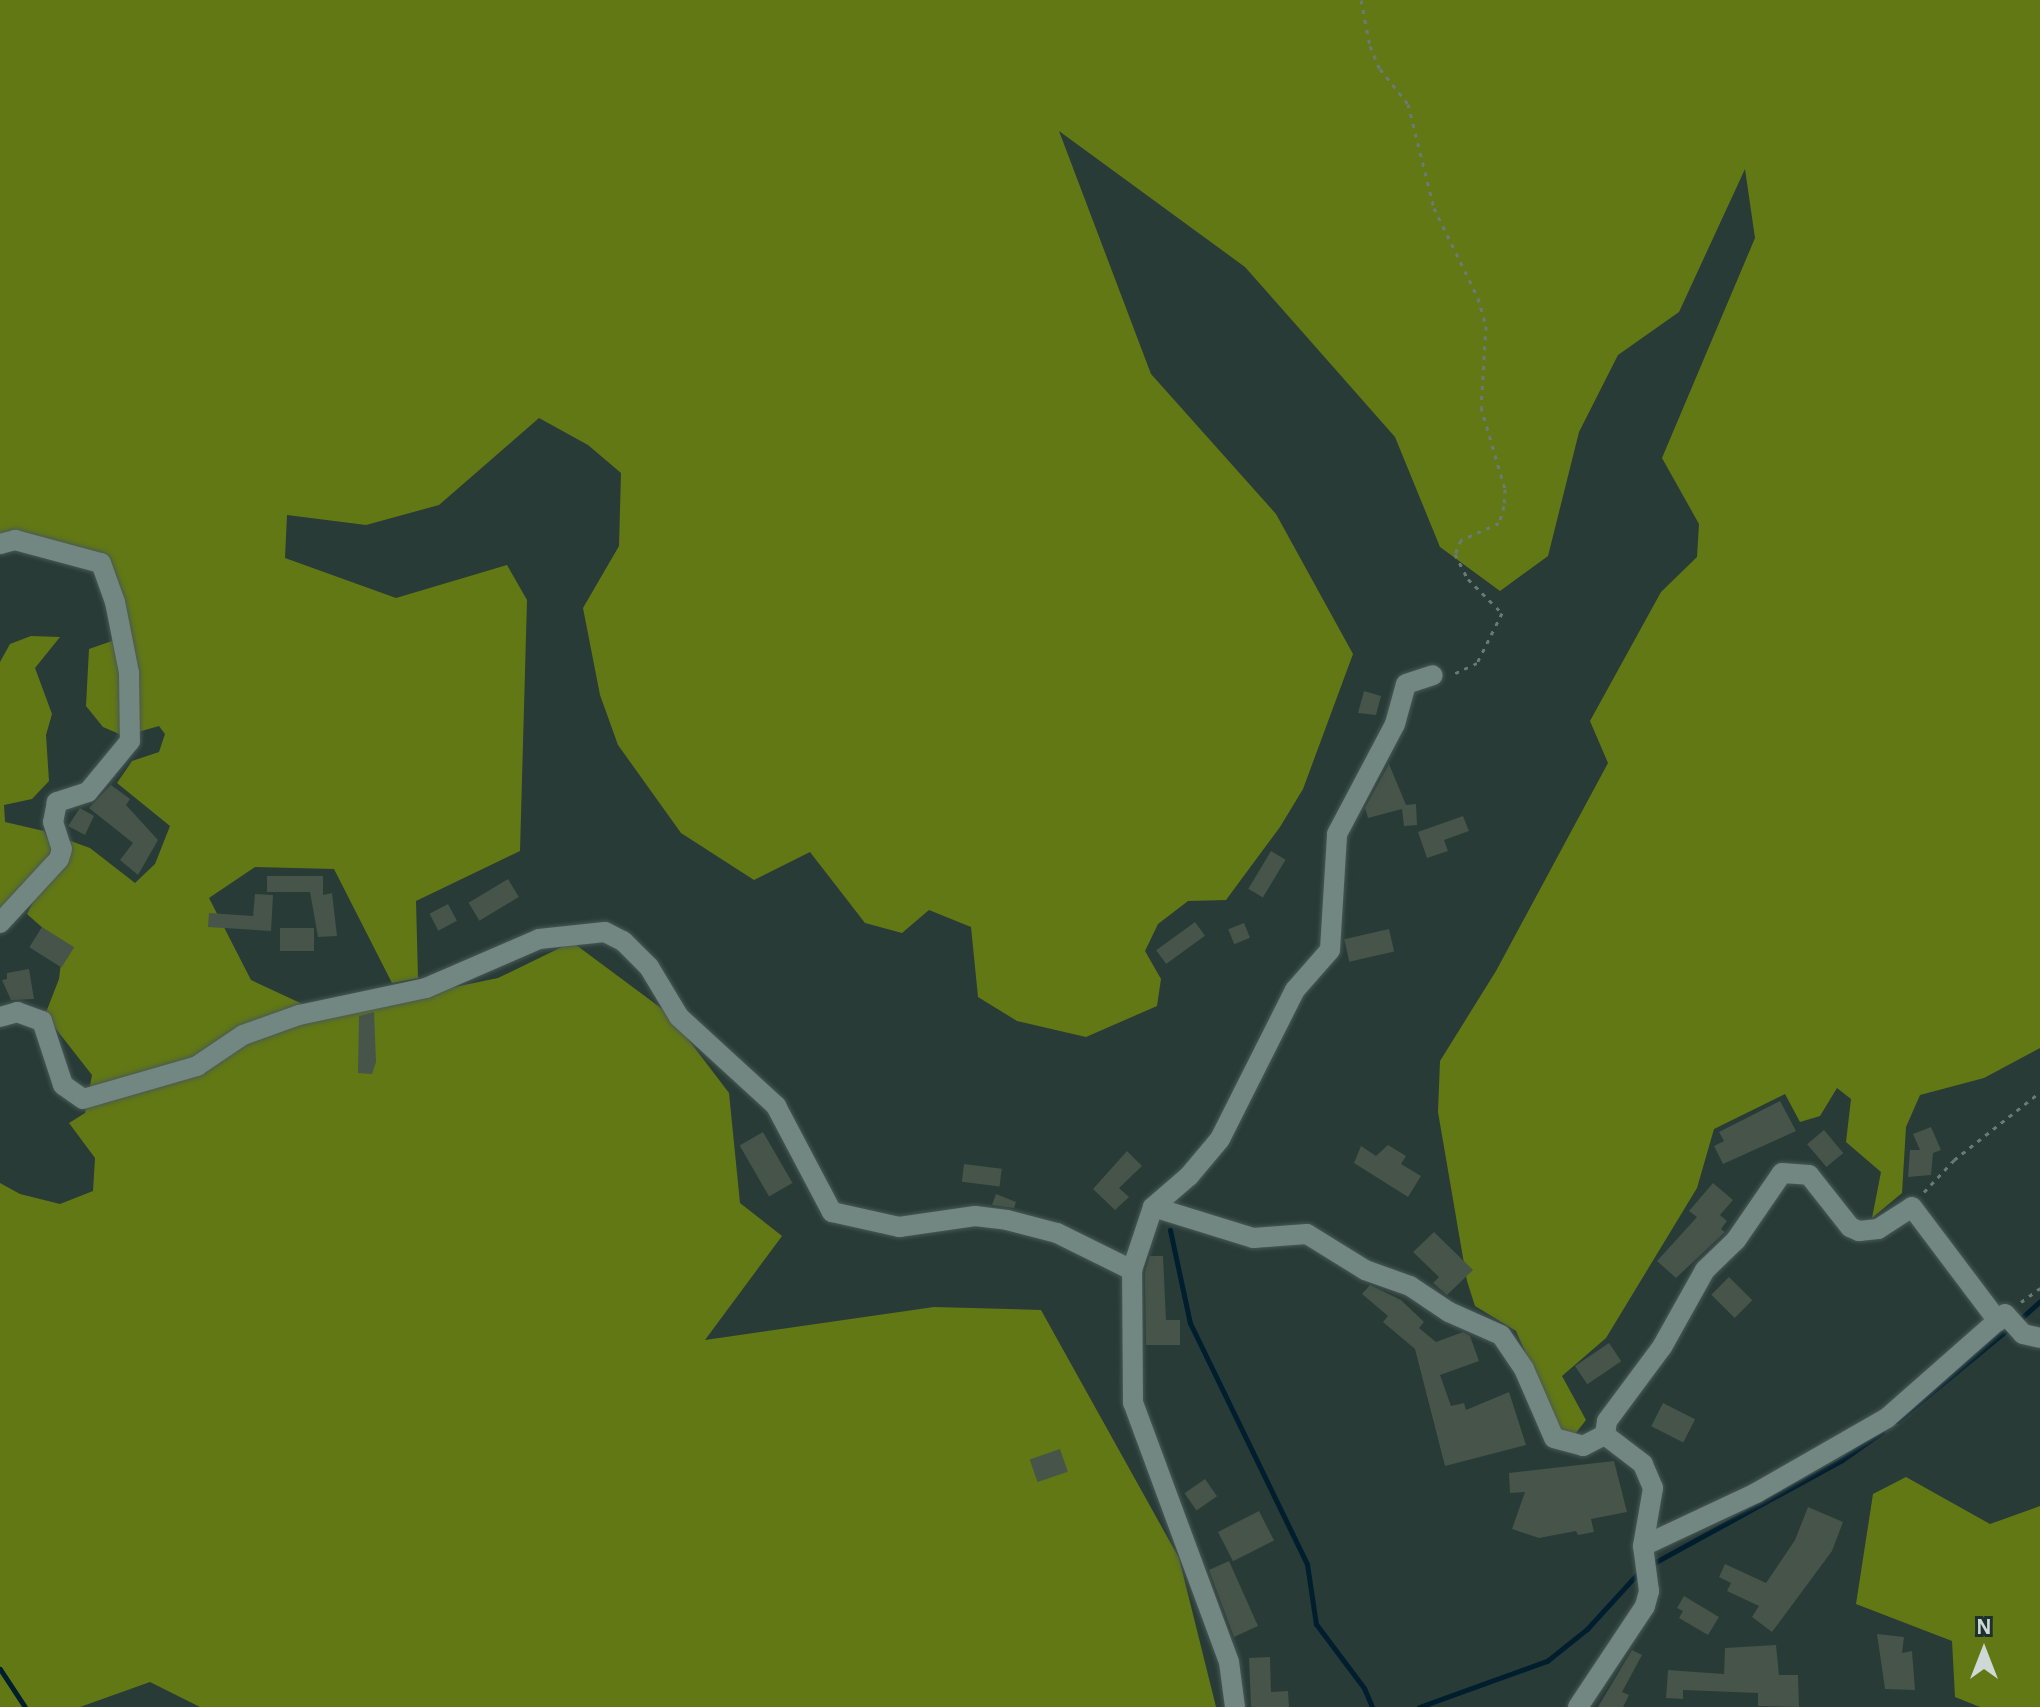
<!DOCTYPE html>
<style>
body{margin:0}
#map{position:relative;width:2040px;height:1707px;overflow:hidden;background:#293b37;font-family:"Alegreya Sans",sans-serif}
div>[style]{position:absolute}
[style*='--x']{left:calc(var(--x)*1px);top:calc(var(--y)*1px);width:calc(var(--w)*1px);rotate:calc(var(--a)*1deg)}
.forest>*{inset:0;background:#627815}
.stream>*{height:5px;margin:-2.5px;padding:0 2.5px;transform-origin:2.5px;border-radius:2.5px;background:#001e2e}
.building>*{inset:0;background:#465449;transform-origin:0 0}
.path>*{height:3px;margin-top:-1.5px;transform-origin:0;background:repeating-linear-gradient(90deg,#6b7a76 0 4px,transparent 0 10px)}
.roads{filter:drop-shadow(0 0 2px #495955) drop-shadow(0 0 2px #495955)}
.minor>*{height:20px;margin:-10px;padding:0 10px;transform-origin:10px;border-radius:10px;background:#728782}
span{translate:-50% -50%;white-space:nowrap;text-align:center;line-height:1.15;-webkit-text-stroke:8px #1f312d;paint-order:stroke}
.north{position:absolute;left:1944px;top:1611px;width:80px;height:80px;-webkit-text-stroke:6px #1f312d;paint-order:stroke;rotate:0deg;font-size:22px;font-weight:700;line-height:32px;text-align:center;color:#ced9d6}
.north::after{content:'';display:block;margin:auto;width:28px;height:36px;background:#ced9d6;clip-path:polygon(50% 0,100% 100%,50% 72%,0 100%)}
</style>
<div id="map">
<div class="forest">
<div style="clip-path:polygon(0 0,2040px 0,2040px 1048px,1984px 1078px,1920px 1095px,1906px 1127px,1902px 1193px,1872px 1218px,1881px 1172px,1846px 1142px,1851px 1099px,1837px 1088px,1820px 1116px,1800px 1122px,1785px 1094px,1714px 1129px,1697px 1188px,1606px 1338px,1562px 1376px,1586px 1420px,1575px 1434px,1559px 1430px,1516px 1331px,1475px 1306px,1467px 1281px,1438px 1112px,1440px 1061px,1496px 971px,1608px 763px,1590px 721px,1661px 592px,1697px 557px,1699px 524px,1662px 458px,1755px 238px,1745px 169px,1679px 312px,1618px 355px,1579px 432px,1548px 556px,1500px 591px,1440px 547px,1395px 437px,1245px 267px,1059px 131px,1151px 374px,1276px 514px,1353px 654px,1303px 789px,1280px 827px,1226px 900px,1188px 901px,1158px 924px,1145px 951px,1161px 979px,1157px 1006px,1086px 1037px,1017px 1021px,978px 997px,971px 927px,929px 910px,902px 933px,865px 923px,810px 852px,754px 880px,681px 833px,618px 745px,600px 695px,583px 608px,619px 546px,621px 473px,588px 445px,539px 418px,439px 505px,366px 525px,287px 515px,285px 558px,396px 598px,507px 565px,527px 600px,520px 851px,416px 901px,418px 978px,392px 983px,334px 869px,255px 867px,209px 898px,251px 980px,324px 1014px,498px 978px,572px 942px,669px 1014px,729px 1093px,740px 1203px,782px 1236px,705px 1340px,934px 1307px,1041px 1310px,1179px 1558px,1216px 1707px,200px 1707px,150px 1682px,80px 1707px,0 1707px,0 1183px,20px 1194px,60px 1204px,93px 1191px,95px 1158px,69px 1123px,85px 1113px,92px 1075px,45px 1015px,59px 979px,63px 946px,27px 914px,65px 839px,90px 848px,135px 883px,155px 864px,170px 826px,117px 783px,132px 761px,159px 752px,165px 734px,159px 726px,124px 736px,103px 727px,86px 706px,89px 649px,112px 641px,121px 616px,109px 569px,0 543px)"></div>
<div style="clip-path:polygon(31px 636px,60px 637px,35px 668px,52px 714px,46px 735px,49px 781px,32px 799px,4px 805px,5px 822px,44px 831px,52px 848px,30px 892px,0 920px,0 662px,10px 644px)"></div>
<div style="clip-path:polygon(1906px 1477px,1990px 1524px,2040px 1506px,2040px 1707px,1980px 1707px,1955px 1697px,1952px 1641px,1856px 1604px,1873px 1494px)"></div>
</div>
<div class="stream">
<div style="--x:1170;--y:1230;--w:95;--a:77.9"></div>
<div style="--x:1190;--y:1323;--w:268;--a:64.1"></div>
<div style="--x:1307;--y:1564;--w:61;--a:81.5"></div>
<div style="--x:1316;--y:1624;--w:80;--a:53.1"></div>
<div style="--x:1364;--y:1688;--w:21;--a:67"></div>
<div style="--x:2017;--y:1322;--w:31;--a:-42"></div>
<div style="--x:1897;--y:1421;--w:146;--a:-39.7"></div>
<div style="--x:1652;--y:1564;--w:217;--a:-28.7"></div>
<div style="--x:1842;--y:1460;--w:49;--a:-35"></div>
<div style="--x:0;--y:1669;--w:45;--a:56.7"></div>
<div style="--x:1419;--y:1707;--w:136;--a:-19.8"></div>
<div style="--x:1547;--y:1661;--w:51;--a:-38.7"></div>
<div style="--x:1587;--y:1629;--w:79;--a:-47.6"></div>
</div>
<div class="building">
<div style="clip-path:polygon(1364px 691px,1381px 696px,1376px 715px,1358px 713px)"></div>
<div style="clip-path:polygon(1389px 764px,1406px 805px,1416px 804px,1417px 825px,1404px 826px,1402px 809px,1368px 818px,1365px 808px)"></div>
<div style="clip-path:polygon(111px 785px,130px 799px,126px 805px,158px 840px,138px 875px,120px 860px,133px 843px,89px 808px)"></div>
<div style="clip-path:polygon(80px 808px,94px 816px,85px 835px,68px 826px)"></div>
<div style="clip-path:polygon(1463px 816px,1469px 831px,1444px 840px,1448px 851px,1427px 858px,1418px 832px)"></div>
<div style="left:1271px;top:851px;width:17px;height:44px;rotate:31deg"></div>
<div style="clip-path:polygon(267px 876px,323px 876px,323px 895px,332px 893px,337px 936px,318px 937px,310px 892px,267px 892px)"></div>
<div style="left:508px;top:879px;width:21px;height:46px;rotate:59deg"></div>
<div style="clip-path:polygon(255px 894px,273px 895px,271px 931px,208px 927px,209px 913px,253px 916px)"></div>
<div style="left:448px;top:904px;width:19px;height:21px;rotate:62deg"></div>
<div style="left:1195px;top:922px;width:17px;height:48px;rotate:54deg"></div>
<div style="left:1244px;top:923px;width:16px;height:17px;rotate:68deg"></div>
<div style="left:42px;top:927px;width:38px;height:24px;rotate:32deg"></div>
<div style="left:314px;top:928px;width:23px;height:34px;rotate:90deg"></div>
<div style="left:1389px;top:929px;width:23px;height:46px;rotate:77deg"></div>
<div style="clip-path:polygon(29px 969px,34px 999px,11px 1000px,2px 980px,7px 979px,7px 973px)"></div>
<div style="clip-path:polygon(374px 1012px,376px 1062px,372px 1074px,358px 1073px,359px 1016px)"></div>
<div style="clip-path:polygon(1780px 1101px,1796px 1131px,1723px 1164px,1714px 1146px,1724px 1141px,1719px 1132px)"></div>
<div style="clip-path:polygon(1931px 1127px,1941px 1150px,1933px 1153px,1931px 1175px,1908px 1177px,1910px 1150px,1920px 1150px,1913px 1134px)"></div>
<div style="left:1824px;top:1130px;width:30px;height:22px;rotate:50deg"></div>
<div style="left:763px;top:1132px;width:59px;height:27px;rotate:60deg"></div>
<div style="clip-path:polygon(1388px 1145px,1406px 1156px,1401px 1164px,1421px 1176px,1408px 1197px,1354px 1163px,1361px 1146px,1376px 1156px)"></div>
<div style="clip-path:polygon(1127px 1151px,1142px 1166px,1119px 1188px,1129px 1197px,1115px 1210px,1093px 1189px)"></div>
<div style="left:964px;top:1164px;width:38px;height:18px;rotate:7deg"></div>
<div style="clip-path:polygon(1713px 1183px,1733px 1200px,1720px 1215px,1727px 1221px,1721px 1229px,1725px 1232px,1676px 1278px,1657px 1261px,1697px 1217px,1689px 1211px)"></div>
<div style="clip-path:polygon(996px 1194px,1016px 1202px,1014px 1208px,992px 1205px)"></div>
<div style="clip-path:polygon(1434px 1232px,1473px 1270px,1447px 1295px,1433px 1283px,1439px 1277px,1413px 1252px)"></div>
<div style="clip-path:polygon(1150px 1256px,1163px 1256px,1166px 1320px,1180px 1320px,1180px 1345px,1146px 1345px,1145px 1272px)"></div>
<div style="left:1729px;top:1277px;width:33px;height:25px;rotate:45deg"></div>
<div style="clip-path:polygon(1370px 1285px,1401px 1300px,1424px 1322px,1419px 1328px,1436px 1342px,1463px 1332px,1470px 1336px,1479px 1361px,1440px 1375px,1451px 1406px,1464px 1403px,1466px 1410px,1509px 1392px,1526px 1445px,1445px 1466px,1415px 1349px,1383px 1322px,1388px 1316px,1362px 1294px)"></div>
<div style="left:1609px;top:1343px;width:22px;height:41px;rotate:56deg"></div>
<div style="left:1663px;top:1403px;width:36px;height:26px;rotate:27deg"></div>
<div style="left:1060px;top:1449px;width:24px;height:32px;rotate:71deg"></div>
<div style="clip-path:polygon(1614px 1461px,1627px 1512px,1591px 1519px,1594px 1532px,1578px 1535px,1576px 1531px,1539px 1538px,1512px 1529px,1525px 1492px,1510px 1493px,1509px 1473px)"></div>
<div style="left:1205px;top:1479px;width:21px;height:25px;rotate:55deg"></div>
<div style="clip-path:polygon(1808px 1507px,1843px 1522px,1832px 1551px,1772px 1632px,1752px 1617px,1759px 1606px,1727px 1591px,1731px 1583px,1719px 1577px,1725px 1564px,1766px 1583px,1795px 1540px)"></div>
<div style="left:1259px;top:1511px;width:33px;height:46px;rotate:63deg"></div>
<div style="clip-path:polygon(1229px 1561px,1258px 1626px,1234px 1637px,1209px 1570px)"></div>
<div style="clip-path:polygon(1684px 1596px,1719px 1617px,1708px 1635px,1679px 1618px,1683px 1611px,1677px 1608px)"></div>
<div style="clip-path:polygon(1877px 1634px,1904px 1637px,1902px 1653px,1912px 1651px,1915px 1690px,1885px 1689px)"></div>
<div style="clip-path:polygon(1776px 1645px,1779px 1675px,1798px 1675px,1799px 1707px,1758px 1706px,1758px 1693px,1683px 1690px,1683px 1699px,1666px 1698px,1668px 1670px,1724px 1674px,1725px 1648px)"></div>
<div style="clip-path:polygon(1632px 1650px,1642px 1655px,1622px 1692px,1629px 1695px,1623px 1707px,1598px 1707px)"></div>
<div style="clip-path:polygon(1270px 1657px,1271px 1692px,1288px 1691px,1289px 1707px,1251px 1707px,1249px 1658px)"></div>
</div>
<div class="path">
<div style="--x:1361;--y:0;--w:47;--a:78.9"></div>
<div style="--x:1370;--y:46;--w:25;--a:67"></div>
<div style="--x:1380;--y:69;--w:45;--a:51.3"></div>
<div style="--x:1408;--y:104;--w:107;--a:76"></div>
<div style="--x:1434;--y:208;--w:100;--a:63.9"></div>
<div style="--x:1478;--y:298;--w:29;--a:74"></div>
<div style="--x:1486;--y:326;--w:81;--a:93.5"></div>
<div style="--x:1481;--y:407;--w:85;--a:73.7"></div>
<div style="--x:1505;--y:489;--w:17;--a:93"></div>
<div style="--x:1504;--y:506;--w:18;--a:106"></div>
<div style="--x:1499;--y:523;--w:42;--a:155.9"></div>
<div style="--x:1461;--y:540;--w:15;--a:113"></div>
<div style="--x:1455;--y:554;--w:28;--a:63"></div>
<div style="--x:1468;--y:579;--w:48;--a:45"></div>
<div style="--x:1502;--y:613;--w:56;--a:116.6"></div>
<div style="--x:1477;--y:663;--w:26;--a:155"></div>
<div style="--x:1924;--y:1192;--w:44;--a:-46.8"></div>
<div style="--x:1954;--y:1160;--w:110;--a:-38.3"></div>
<div style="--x:2021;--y:1302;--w:24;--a:-36"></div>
</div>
<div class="roads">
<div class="minor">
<div style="--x:0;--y:544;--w:16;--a:-15"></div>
<div style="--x:15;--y:540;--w:89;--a:15"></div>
<div style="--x:101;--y:563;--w:41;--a:70.3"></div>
<div style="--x:115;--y:602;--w:72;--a:78.8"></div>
<div style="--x:129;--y:673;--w:68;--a:89.2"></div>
<div style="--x:130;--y:741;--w:66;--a:129.5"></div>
<div style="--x:88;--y:792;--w:33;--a:162"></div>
<div style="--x:57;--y:802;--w:20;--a:101"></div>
<div style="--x:53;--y:822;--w:28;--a:72"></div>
<div style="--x:62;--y:849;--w:10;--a:107"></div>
<div style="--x:59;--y:859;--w:87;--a:132.7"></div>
<div style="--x:0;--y:1017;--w:18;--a:-16"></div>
<div style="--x:17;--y:1012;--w:27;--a:20"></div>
<div style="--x:42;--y:1021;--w:67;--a:71.8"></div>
<div style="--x:63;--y:1085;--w:24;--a:35"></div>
<div style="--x:83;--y:1099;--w:119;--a:-16.1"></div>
<div style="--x:197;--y:1066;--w:55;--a:-34"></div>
<div style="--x:243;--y:1035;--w:59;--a:-19.7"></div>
<div style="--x:299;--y:1015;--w:130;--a:-12"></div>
<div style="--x:426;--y:988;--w:123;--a:-23.4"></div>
<div style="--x:539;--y:939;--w:66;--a:-6.1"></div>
<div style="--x:605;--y:932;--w:20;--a:27"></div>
<div style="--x:623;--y:941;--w:37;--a:45"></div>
<div style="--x:649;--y:967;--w:58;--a:59"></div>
<div style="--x:679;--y:1017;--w:132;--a:42.5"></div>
<div style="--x:776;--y:1106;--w:120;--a:62.2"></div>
<div style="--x:832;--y:1212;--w:69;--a:12.6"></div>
<div style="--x:899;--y:1227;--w:77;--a:-8.2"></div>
<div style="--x:975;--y:1216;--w:32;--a:7"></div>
<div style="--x:1007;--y:1220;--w:52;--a:14.6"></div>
<div style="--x:1057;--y:1233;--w:84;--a:26.3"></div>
<div style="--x:1153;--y:1207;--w:105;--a:17.2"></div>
<div style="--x:1253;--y:1238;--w:54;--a:-4.2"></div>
<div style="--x:1307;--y:1234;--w:68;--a:31.8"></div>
<div style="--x:1365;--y:1270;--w:48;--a:19.6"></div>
<div style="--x:1410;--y:1286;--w:47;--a:33.7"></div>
<div style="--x:1449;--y:1312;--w:57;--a:23.9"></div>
<div style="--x:1501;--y:1335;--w:41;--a:55.9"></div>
<div style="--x:1524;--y:1369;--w:75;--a:66.5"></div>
<div style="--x:1554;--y:1438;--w:30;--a:15"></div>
<div style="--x:1583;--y:1446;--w:25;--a:-27"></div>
<div style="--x:1605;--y:1435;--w:14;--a:-82"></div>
<div style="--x:1607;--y:1421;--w:92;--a:-53.4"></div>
<div style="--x:1662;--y:1347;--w:88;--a:-60.8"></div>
<div style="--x:1705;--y:1270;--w:43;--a:-44.1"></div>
<div style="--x:1736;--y:1240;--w:81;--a:-55.5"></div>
<div style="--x:1782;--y:1173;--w:27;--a:4"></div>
<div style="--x:1809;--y:1175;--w:66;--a:51.7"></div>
<div style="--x:1850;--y:1227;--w:10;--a:24"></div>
<div style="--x:1859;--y:1231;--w:19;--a:-6"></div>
<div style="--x:1878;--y:1229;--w:40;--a:-32.9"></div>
<div style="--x:1912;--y:1207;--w:143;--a:53"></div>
<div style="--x:1643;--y:1546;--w:125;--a:-25.1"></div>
<div style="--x:1756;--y:1493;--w:151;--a:-29.8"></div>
<div style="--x:1887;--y:1418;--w:157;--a:-41.4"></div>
<div style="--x:2005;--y:1314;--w:27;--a:48"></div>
<div style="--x:2023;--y:1334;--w:17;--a:13"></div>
<div style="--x:1235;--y:1707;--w:45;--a:-97.6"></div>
<div style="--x:1229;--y:1662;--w:276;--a:-110.3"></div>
<div style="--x:1133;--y:1403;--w:133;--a:-90.4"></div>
<div style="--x:1132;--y:1270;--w:66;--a:-71.6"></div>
<div style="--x:1153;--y:1207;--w:48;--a:-40.7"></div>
<div style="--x:1189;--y:1176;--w:48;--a:-50"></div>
<div style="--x:1220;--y:1139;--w:167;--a:-63.3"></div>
<div style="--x:1295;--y:990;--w:53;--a:-48.8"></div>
<div style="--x:1330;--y:950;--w:116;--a:-86.5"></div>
<div style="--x:1337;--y:834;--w:124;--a:-62.2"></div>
<div style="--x:1395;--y:724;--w:41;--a:-74.6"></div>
<div style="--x:1406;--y:684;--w:28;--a:-18"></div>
<div style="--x:1578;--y:1707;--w:121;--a:-56.4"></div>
<div style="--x:1645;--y:1606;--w:16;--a:-75"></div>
<div style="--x:1649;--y:1591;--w:45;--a:-97.6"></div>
<div style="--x:1643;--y:1546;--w:59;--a:-80.2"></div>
<div style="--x:1653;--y:1488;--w:26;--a:-113"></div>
<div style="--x:1643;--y:1464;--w:48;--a:-142.7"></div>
</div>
</div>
<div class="north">N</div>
</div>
